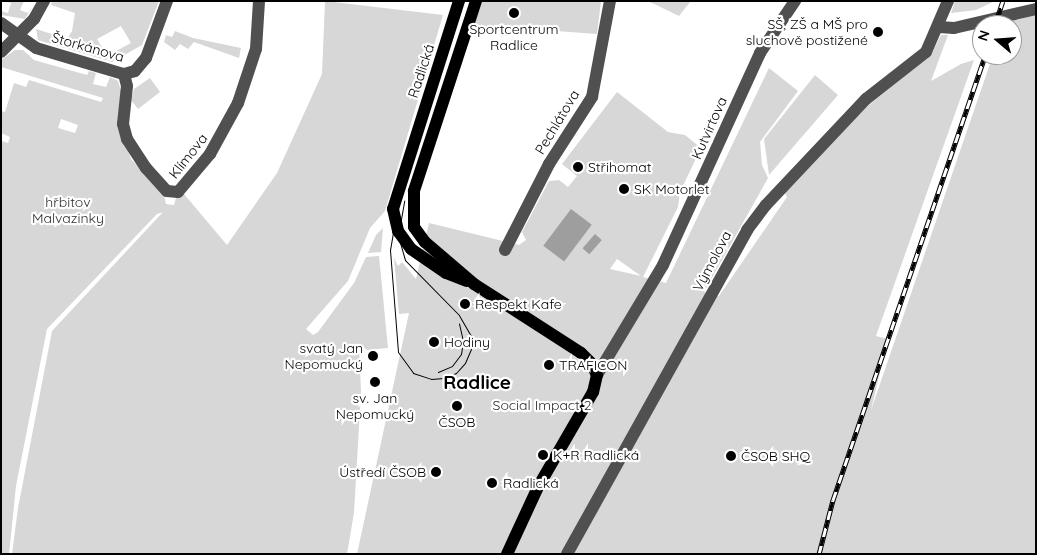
<!DOCTYPE html>
<meta charset="utf-8">
<style>
body{margin:0}
#map{position:relative;width:1037px;height:555px;overflow:hidden;background:#fff;font-family:Quicksand,sans-serif}
div>[style]{position:absolute}
[style*='--x']{left:calc(var(--x)*1px);top:calc(var(--y)*1px);width:calc(var(--w)*1px);rotate:calc(var(--a)*1deg)}
.green>*{inset:0;background:#d7d7d7}
.water>*{inset:0;background:#9e9e9e;transform-origin:0 0}
.minor>*{height:12px;margin:-6px;padding:0 6px;transform-origin:6px;border-radius:6px;background:#505050}
.major>*{height:12px;margin:-6px;padding:0 6px;transform-origin:6px;border-radius:6px;background:#000}
.tram>*{height:1px;margin:-0.5px;padding:0 0.5px;transform-origin:0.5px;border-radius:0.5px;background:#000}
.rail>*{height:5px;margin-top:-2.5px;transform-origin:0;background:repeating-linear-gradient(90deg,#fff 0 9px,#000 0 18px);box-sizing:border-box;border-block:1px solid #000}
.dots>*{width:14px;height:14px;translate:-50% -50%;box-sizing:border-box;border:2px solid #fff;border-radius:50%}
span{translate:-50% -50%;white-space:nowrap;text-align:center;line-height:1.15;-webkit-text-stroke:4.5px #fff;paint-order:stroke}
.poi-label{font-size:14px;color:#000}
.right{translate:-100% -50%;text-align:right}
.left{translate:0 -50%;text-align:left}
.street-label{font-size:14px;color:#000}
.park-label{font-size:14px;color:#2e2e2e}
.district-label{font-size:19px;color:#000;font-weight:700}
.frame{position:absolute;inset:0;border:2px solid #000;pointer-events:none}
.north{position:absolute;left:972px;top:15px;width:50px;height:50px;box-sizing:border-box;background:#fff;border:1px solid #999;border-radius:50%;rotate:288deg;font-size:14px;font-weight:700;line-height:20px;text-align:center;color:#000}
.north::after{content:'';display:block;margin:auto;width:18px;height:22px;background:#000;clip-path:polygon(50% 0,100% 100%,50% 72%,0 100%)}
</style>
<div id="map">
<div class="green">
<div style="clip-path:polygon(5px 1px,24px 1px,20px 10px,28px 13px,36px 1px,25px 19px,1px 15px,1px 11px,8px 13px,11px 3px)"></div>
<div style="clip-path:polygon(evenodd,52px 1px,159px 1px,142px 45px,112px 62px,38px 40px,36px 29px,67px 39px,72px 31px,75px 13px,51px 5px,52px 1px,121px 26px,131px 43px,107px 56px,97px 39px,121px 26px)"></div>
<div style="clip-path:polygon(evenodd,325px 1px,443px 15px,385px 211px,370px 228px,348px 281px,306px 329px,313px 335px,318px 332px,354px 283px,366px 257px,379px 256px,388px 348px,367px 350px,359px 344px,361px 392px,354px 513px,347px 554px,12px 554px,18px 508px,52px 331px,163px 212px,157px 214px,47px 329px,16px 486px,9px 554px,1px 554px,1px 141px,8px 143px,10px 137px,1px 133px,1px 111px,5px 112px,14px 83px,26px 87px,29px 80px,101px 102px,103px 98px,1px 67px,1px 60px,15px 50px,23px 50px,34px 60px,87px 75px,89px 71px,96px 73px,93px 84px,106px 87px,110px 77px,118px 81px,121px 91px,118px 124px,131px 159px,164px 195px,166px 204px,174px 205px,176px 198px,184px 194px,227px 245px,277px 173px,322px 74px,325px 1px,61px 119px,78px 125px,75px 133px,58px 128px,61px 119px)"></div>
<div style="clip-path:polygon(482px 1px,601px 1px,597px 34px,474px 25px)"></div>
<div style="clip-path:polygon(648px 1px,691px 1px,679px 16px)"></div>
<div style="clip-path:polygon(955px 1px,995px 1px,976px 10px,951px 13px)"></div>
<div style="clip-path:polygon(evenodd,1036px 15px,1036px 554px,357px 554px,409px 313px,399px 314px,394px 258px,398px 266px,402px 262px,416px 279px,429px 223px,519px 245px,526px 240px,522px 232px,549px 181px,559px 180px,568px 187px,577px 176px,562px 164px,617px 92px,668px 132px,685px 135px,701px 148px,680px 192px,678px 207px,643px 277px,666px 283px,769px 68px,798px 91px,760px 142px,762px 165px,768px 178px,704px 292px,719px 296px,787px 197px,785px 193px,864px 109px,932px 53px,941px 35px,948px 35px,931px 81px,961px 64px,974px 60px,876px 336px,888px 339px,871px 410px,993px 55px,1012px 55px,1012px 25px,1004px 23px,1036px 15px,617px 259px,641px 276px,610px 269px,617px 259px)"></div>
<div style="clip-path:polygon(175px 31px,193px 38px,241px 48px,239px 58px,194px 42px,188px 49px,180px 44px,175px 50px,164px 42px,166px 35px,172px 37px)"></div>
<div style="clip-path:polygon(815px 75px,838px 95px,769px 175px,764px 139px)"></div>
<div style="clip-path:polygon(150px 78px,160px 92px,138px 109px,131px 100px,134px 89px)"></div>
<div style="clip-path:polygon(383px 228px,381px 252px,368px 253px,376px 235px)"></div>
</div>
<div class="water">
<div style="left:571px;top:209px;width:26px;height:46px;rotate:37deg"></div>
<div style="left:595px;top:234px;width:9px;height:19px;rotate:41deg"></div>
</div>
<div class="minor">
<div style="--x:1;--y:23;--w:43;--a:35.5"></div>
<div style="--x:36;--y:48;--w:92;--a:16.5"></div>
<div style="--x:124;--y:74;--w:11;--a:-15"></div>
<div style="--x:135;--y:71;--w:17;--a:-50"></div>
<div style="--x:146;--y:58;--w:61;--a:-69.8"></div>
<div style="--x:939;--y:27;--w:15;--a:4"></div>
<div style="--x:954;--y:28;--w:84;--a:-13"></div>
<div style="--x:1;--y:52;--w:47;--a:-45"></div>
<div style="--x:34;--y:19;--w:21;--a:-61"></div>
<div style="--x:124;--y:74;--w:12;--a:76"></div>
<div style="--x:127;--y:86;--w:38;--a:96"></div>
<div style="--x:123;--y:124;--w:16;--a:75"></div>
<div style="--x:127;--y:139;--w:35;--a:57"></div>
<div style="--x:146;--y:168;--w:31;--a:48"></div>
<div style="--x:167;--y:191;--w:11;--a:5"></div>
<div style="--x:178;--y:192;--w:50;--a:-49.9"></div>
<div style="--x:210;--y:154;--w:58;--a:-61.2"></div>
<div style="--x:238;--y:103;--w:57;--a:-71.6"></div>
<div style="--x:256;--y:49;--w:48;--a:-86.4"></div>
<div style="--x:505;--y:250;--w:97;--a:-62.9"></div>
<div style="--x:549;--y:164;--w:80;--a:-57.3"></div>
<div style="--x:592;--y:97;--w:98;--a:-79.4"></div>
<div style="--x:597;--y:375;--w:128;--a:-59"></div>
<div style="--x:663;--y:265;--w:233;--a:-65.4"></div>
<div style="--x:760;--y:53;--w:63;--a:-56.1"></div>
<div style="--x:567;--y:554;--w:371;--a:-60.9"></div>
<div style="--x:747;--y:230;--w:31;--a:-53"></div>
<div style="--x:766;--y:205;--w:146;--a:-46.7"></div>
<div style="--x:866;--y:99;--w:76;--a:-38.1"></div>
<div style="--x:926;--y:52;--w:56;--a:-66.7"></div>
</div>
<div class="major">
<div style="--x:459;--y:1;--w:218;--a:107.6"></div>
<div style="--x:393;--y:209;--w:23;--a:77"></div>
<div style="--x:398;--y:231;--w:22;--a:54"></div>
<div style="--x:411;--y:249;--w:42;--a:34.4"></div>
<div style="--x:446;--y:273;--w:22;--a:21"></div>
<div style="--x:476;--y:1;--w:200;--a:108.1"></div>
<div style="--x:414;--y:191;--w:36;--a:90"></div>
<div style="--x:414;--y:227;--w:19;--a:54"></div>
<div style="--x:425;--y:242;--w:65;--a:40.6"></div>
<div style="--x:474;--y:284;--w:127;--a:32.8"></div>
<div style="--x:581;--y:353;--w:16;--a:45"></div>
<div style="--x:592;--y:364;--w:12;--a:66"></div>
<div style="--x:597;--y:375;--w:17;--a:103"></div>
<div style="--x:593;--y:392;--w:110;--a:120.1"></div>
<div style="--x:538;--y:487;--w:74;--a:114.8"></div>
</div>
<div class="tram">
<div style="--x:397;--y:209;--w:42;--a:99.7"></div>
<div style="--x:390;--y:250;--w:102;--a:85.5"></div>
<div style="--x:398;--y:352;--w:26;--a:54"></div>
<div style="--x:413;--y:373;--w:19;--a:18"></div>
<div style="--x:431;--y:379;--w:13;--a:-4"></div>
<div style="--x:444;--y:378;--w:13;--a:-23"></div>
<div style="--x:456;--y:373;--w:13;--a:-48"></div>
<div style="--x:465;--y:363;--w:15;--a:-67"></div>
<div style="--x:471;--y:349;--w:13;--a:-90"></div>
<div style="--x:471;--y:336;--w:24;--a:-120"></div>
<div style="--x:459;--y:315;--w:77;--a:-134.5"></div>
<div style="--x:405;--y:260;--w:25;--a:-106"></div>
<div style="--x:398;--y:236;--w:36;--a:-80"></div>
<div style="--x:438;--y:372;--w:15;--a:-23"></div>
<div style="--x:452;--y:366;--w:15;--a:-53"></div>
<div style="--x:461;--y:354;--w:13;--a:-81"></div>
<div style="--x:463;--y:341;--w:18;--a:-103"></div>
</div>
<div class="rail">
<div style="--x:995;--y:25;--w:25;--a:-72"></div>
<div style="--x:819;--y:554;--w:56;--a:-75.5"></div>
<div style="--x:833;--y:500;--w:470;--a:-71.1"></div>
</div>
<div class="dots">
<div style="left:514px;top:13px;background:#000"></div>
<div style="left:878px;top:32px;background:#000"></div>
<div style="left:578px;top:167px;background:#000"></div>
<div style="left:624px;top:189px;background:#000"></div>
<div style="left:465px;top:304px;background:#000"></div>
<div style="left:434px;top:342px;background:#000"></div>
<div style="left:373px;top:356px;background:#000"></div>
<div style="left:549px;top:365px;background:#000"></div>
<div style="left:375px;top:382px;background:#000"></div>
<div style="left:457px;top:406px;background:#000"></div>
<div style="left:543px;top:455px;background:#000"></div>
<div style="left:731px;top:456px;background:#000"></div>
<div style="left:436px;top:472px;background:#000"></div>
<div style="left:492px;top:483px;background:#000"></div>
</div>
<div class="poi-label">
<span class="right" style="left:868px;top:32px">SŠ, ZŠ a MŠ pro<br>sluchově postižené</span>
<span style="left:514px;top:37px">Sportcentrum<br>Radlice</span>
<span class="left" style="left:588px;top:167px">Střihomat</span>
<span class="left" style="left:634px;top:189px">SK Motorlet</span>
<span class="left" style="left:475px;top:304px">Respekt Kafe</span>
<span class="left" style="left:444px;top:342px">Hodiny</span>
<span class="right" style="left:363px;top:356px">svatý Jan<br>Nepomucký</span>
<span class="left" style="left:559px;top:365px">TRAFICON</span>
<span style="left:375px;top:406px">sv. Jan<br>Nepomucký</span>
<span style="left:457px;top:422px">ČSOB</span>
<span class="left" style="left:553px;top:455px">K+R Radlická</span>
<span class="left" style="left:741px;top:456px">ČSOB SHQ</span>
<span class="right" style="left:426px;top:472px">Ústředí ČSOB</span>
<span class="left" style="left:503px;top:483px">Radlická</span>
</div>
<div class="street-label">
<span style="left:88px;top:47px;rotate:16deg">Štorkánova</span>
<span style="left:421px;top:71px;rotate:-72deg">Radlická</span>
<span style="left:557px;top:122px;rotate:-59deg">Pechlátova</span>
<span style="left:709px;top:128px;rotate:-66deg">Kutvirtova</span>
<span style="left:188px;top:156px;rotate:-52deg">Klímova</span>
<span style="left:712px;top:261px;rotate:-62deg">Výmolova</span>
</div>
<div class="park-label">
<span style="left:68px;top:210px">hřbitov<br>Malvazinky</span>
<span style="left:542px;top:405px">Social Impact 2</span>
</div>
<div class="district-label">
<span style="left:477px;top:383px">Radlice</span>
</div>
<div class="frame"></div>
<div class="north">N</div>
</div>
